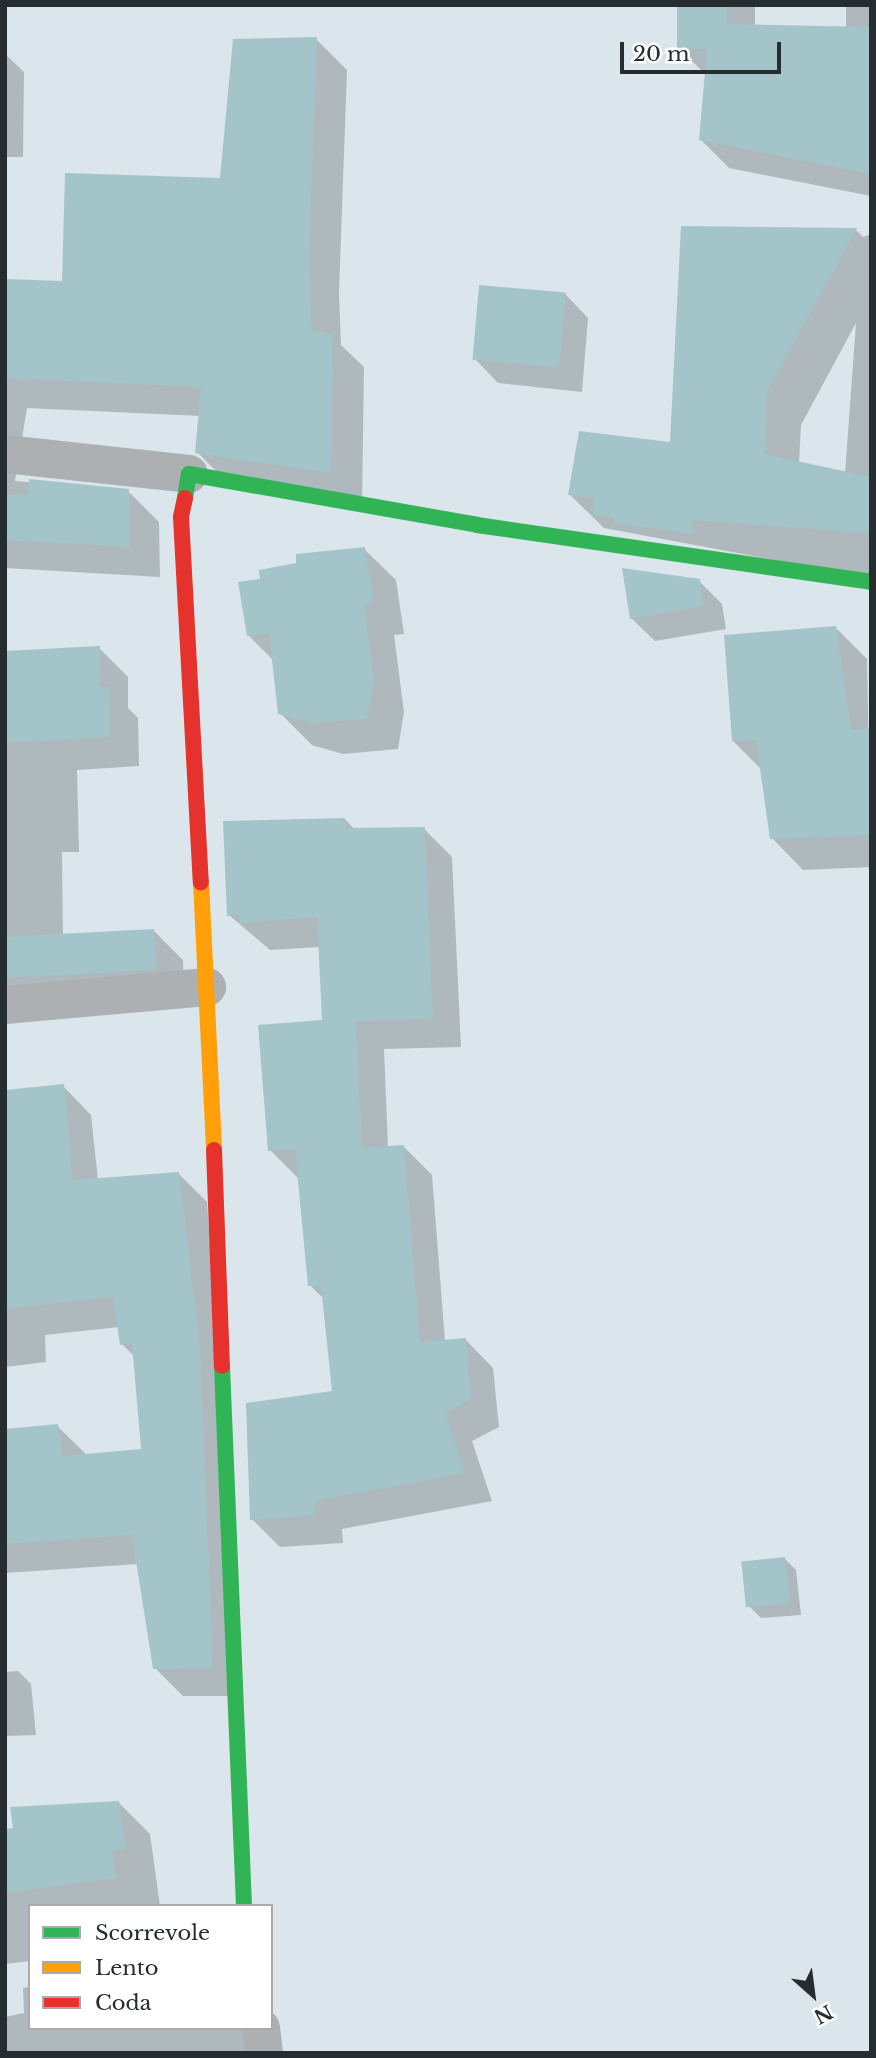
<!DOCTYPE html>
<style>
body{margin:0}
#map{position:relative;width:876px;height:2058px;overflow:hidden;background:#dbe6ec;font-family:"Libre Baskerville",serif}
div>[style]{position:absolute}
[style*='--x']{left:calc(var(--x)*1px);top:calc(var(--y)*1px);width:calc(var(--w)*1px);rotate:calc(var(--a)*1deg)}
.shadow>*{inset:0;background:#0003}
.building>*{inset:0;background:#a3c4c9;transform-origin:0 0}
.street>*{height:38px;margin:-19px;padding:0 19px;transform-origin:19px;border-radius:19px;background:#adb0b3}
.fast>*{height:16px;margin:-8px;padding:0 8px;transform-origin:8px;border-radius:8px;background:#30b455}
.slow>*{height:16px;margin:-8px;padding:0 8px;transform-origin:8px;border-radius:8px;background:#ff9f0a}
.jam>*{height:16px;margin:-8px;padding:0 8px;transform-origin:8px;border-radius:8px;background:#e5322d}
span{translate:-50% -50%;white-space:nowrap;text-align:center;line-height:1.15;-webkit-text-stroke:7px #fff;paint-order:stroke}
.frame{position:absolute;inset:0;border:7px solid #252d30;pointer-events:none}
.legend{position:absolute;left:28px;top:1904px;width:245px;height:126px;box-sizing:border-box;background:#fff;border:2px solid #a8abac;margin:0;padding:9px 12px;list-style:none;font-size:21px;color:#252d30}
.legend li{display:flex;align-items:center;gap:14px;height:35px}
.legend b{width:35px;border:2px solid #a8abac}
.north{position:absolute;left:778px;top:1960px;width:70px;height:70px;-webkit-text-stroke:5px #fff;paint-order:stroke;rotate:152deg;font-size:19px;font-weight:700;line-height:28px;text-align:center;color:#252d30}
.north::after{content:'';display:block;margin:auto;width:24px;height:32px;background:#252d30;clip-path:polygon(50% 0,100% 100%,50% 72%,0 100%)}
.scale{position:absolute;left:620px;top:42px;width:161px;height:32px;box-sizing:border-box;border:4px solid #252d30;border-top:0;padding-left:9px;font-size:21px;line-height:24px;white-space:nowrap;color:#252d30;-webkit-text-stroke:5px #fff;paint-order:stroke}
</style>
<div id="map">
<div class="shadow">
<div style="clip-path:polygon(679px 5px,755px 5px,755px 26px,846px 28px,846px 5px,871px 5px,871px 196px,729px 168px,701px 140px,706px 75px,679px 48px)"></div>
<div style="clip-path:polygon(316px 39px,347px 70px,339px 293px,341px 345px,364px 367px,362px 503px,228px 483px,197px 452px,201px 416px,27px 408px,15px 481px,128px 491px,159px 522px,160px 577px,5px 568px,5px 281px,64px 282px,221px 180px)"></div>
<div style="clip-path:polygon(5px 54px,24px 72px,23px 157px,5px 157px)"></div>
<div style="clip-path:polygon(evenodd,856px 230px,863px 237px,871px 234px,871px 578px,604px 528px,570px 495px,671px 444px,856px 230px,856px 323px,845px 473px,799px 463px,801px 425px,856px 323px)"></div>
<div style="clip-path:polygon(565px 294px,588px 318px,582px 392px,498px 383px,475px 359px)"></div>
<div style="clip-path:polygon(364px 549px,396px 580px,404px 634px,394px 635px,404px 712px,398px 749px,343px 754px,312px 745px,280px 713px,274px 661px,248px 635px,262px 581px)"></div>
<div style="clip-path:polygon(699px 581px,722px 604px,726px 629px,655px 641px,631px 618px)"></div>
<div style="clip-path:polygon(836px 628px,867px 659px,871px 867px,803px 870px,772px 838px,762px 770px,733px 741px)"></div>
<div style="clip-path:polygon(99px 648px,128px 677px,128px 708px,138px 718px,139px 766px,77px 770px,79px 852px,62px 852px,63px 935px,153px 930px,183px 960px,184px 999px,5px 1018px,5px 653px)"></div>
<div style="clip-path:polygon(345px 819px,355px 830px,424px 829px,452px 857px,461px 1047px,384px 1049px,388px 1147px,403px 1146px,432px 1175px,445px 1341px,465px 1339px,493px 1368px,499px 1427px,472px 1441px,492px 1501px,342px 1529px,343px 1543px,280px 1547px,252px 1519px,334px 1393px,325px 1300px,310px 1285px,298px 1178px,270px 1150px,323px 1021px,320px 947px,270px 950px,229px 915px)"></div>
<div style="clip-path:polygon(63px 1086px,91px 1115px,98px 1180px,178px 1173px,207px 1202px,240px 1696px,183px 1696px,155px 1668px,138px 1564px,5px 1573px,5px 1430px,57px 1426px,87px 1455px,143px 1450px,135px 1357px,122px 1344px,119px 1327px,45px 1335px,46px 1362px,5px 1367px,5px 1092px)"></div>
<div style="clip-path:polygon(784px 1558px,796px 1570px,801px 1615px,761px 1618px,749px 1606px)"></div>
<div style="clip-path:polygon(18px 1671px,31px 1684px,36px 1735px,5px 1736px,5px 1672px)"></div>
<div style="clip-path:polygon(118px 1802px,150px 1834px,160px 1906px,30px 1906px,30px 1961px,5px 1964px,5px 1831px)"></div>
<div style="clip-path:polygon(30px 1987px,30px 2028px,270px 2028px,259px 2053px,5px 2053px,5px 2017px,24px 2013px,23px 1988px)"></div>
</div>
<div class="building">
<div style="clip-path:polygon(677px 5px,727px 5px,727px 24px,871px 27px,871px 174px,699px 140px,707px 49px,677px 49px)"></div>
<div style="clip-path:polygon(317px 37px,309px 261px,312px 330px,333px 334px,331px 473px,195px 453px,201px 387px,5px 378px,5px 279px,62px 281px,65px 173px,220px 178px,233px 39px)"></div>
<div style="clip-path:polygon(681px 226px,857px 228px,767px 391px,765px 454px,871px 477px,871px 533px,691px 520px,694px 534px,614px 523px,613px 517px,594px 515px,594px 498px,568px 495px,579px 431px,670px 442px)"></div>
<div style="left:479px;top:285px;width:87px;height:75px;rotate:5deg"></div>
<div style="clip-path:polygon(29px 479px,129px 489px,130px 547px,5px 540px,5px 495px,28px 494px)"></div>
<div style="clip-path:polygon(365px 547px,374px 603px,364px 604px,374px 679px,367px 719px,311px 723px,278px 714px,269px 633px,247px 636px,238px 582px,260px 579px,259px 570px,296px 563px,296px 554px)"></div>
<div style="clip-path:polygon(622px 568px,700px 579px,703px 606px,630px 619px)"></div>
<div style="clip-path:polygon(836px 626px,851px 730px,871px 728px,871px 835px,770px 839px,756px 740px,732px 741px,724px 635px)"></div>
<div style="clip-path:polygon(100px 646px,99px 687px,109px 687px,110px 737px,5px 743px,5px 651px)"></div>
<div style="clip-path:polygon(345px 818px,346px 828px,425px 827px,433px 1019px,356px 1021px,362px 1148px,404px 1145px,420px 1342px,466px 1338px,471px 1399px,445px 1413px,465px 1473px,315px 1501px,315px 1515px,250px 1520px,246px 1403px,332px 1391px,321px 1286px,308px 1286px,295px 1149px,268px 1151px,258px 1025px,322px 1020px,317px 917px,240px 923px,239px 915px,227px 916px,223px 821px)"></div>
<div style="left:154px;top:929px;width:41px;height:149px;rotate:87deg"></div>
<div style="clip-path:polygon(64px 1084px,73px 1180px,179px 1172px,200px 1348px,213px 1668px,153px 1669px,132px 1535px,5px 1544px,5px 1429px,58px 1424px,62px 1456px,141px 1449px,132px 1344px,120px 1345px,113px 1297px,5px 1309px,5px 1090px)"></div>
<div style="left:785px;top:1557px;width:46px;height:44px;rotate:84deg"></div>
<div style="clip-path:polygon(119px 1801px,126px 1849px,112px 1851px,116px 1878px,5px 1893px,5px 1829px,13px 1828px,10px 1807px)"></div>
</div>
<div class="street">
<div style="--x:5;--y:454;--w:185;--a:6.2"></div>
<div style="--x:5;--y:1005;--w:203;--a:-5.1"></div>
<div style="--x:261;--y:2028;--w:25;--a:83"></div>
</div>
<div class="fast">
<div style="--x:185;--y:498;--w:24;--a:-81"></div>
<div style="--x:189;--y:474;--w:292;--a:10"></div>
<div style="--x:477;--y:525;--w:398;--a:8.2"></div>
<div style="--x:222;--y:1366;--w:540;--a:87.67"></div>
</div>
<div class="slow">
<div style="--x:201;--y:882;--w:268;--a:87.2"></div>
</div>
<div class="jam">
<div style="--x:185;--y:498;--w:19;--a:102"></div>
<div style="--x:181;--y:517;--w:366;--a:86.9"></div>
<div style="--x:214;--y:1150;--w:216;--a:87.9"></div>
</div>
<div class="frame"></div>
<ul class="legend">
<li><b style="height:9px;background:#30b455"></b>Scorrevole</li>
<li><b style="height:9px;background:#ff9f0a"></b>Lento</li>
<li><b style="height:9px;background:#e5322d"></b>Coda</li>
</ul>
<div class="north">N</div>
<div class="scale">20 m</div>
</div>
